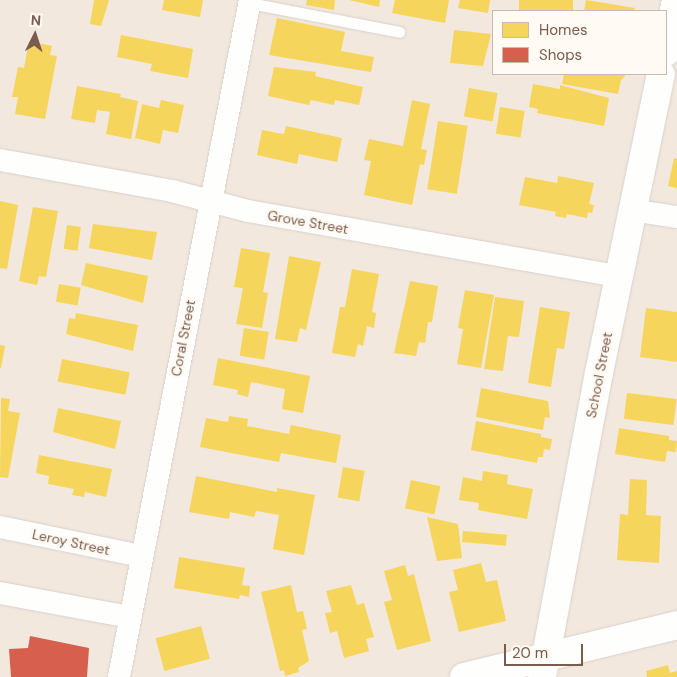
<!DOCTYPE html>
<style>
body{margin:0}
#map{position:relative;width:677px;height:677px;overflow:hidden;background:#f9f5f0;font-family:"DM Sans",sans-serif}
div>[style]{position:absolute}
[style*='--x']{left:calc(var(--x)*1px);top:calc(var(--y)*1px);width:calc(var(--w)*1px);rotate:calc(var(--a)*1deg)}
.residential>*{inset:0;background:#f2e8de}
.homes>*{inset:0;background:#f6d55c;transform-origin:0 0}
.shops>*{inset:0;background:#d6604d}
.roads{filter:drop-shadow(0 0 1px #d7d1cb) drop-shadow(0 0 1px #d7d1cb)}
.lane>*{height:11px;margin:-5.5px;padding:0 5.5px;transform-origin:5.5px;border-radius:5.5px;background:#fefefd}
.street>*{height:22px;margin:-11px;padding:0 11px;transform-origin:11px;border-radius:11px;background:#fefefd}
.secondary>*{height:28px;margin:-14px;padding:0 14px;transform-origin:14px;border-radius:14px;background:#fefefd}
span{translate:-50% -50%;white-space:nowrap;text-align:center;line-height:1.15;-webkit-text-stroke:5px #fffaf3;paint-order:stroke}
.street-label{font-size:14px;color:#7a5c4d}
.legend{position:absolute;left:492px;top:10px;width:175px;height:65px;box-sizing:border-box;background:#fffaf3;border:1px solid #cabbb1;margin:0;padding:6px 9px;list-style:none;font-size:15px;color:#7a5c4d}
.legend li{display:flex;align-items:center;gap:10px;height:25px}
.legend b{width:25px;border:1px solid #cabbb1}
.north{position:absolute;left:10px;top:10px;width:50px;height:50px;-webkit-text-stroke:4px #fffaf3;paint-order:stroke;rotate:4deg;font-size:14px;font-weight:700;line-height:20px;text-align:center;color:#7a5c4d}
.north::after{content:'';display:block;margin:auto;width:18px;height:22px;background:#7a5c4d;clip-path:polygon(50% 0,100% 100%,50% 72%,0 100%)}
.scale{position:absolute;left:504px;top:644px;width:79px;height:22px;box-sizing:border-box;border:2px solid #7a5c4d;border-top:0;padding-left:6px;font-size:15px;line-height:18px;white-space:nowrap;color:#7a5c4d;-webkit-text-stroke:4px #fffaf3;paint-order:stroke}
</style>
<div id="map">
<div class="residential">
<div style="clip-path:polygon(evenodd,0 0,677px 0,677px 677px,0 677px,0 0,493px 11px,666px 11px,666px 74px,493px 74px,493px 11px)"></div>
</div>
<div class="homes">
<div style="clip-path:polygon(94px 0,109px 0,101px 26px,90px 24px)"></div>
<div style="clip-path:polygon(164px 0,203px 0,200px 17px,162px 10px)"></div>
<div style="clip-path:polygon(307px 0,335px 0,334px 10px,306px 5px)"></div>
<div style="clip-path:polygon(349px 0,380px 0,379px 7px)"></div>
<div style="clip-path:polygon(395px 0,449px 0,445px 23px,392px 13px)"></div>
<div style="clip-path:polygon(460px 0,490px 0,488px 13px,458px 8px)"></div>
<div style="left:519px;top:0;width:54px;height:11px"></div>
<div style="clip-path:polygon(586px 0,635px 8px,634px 11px,584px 11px)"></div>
<div style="clip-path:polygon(277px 18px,345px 32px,341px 51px,374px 57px,371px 72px,269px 55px)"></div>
<div style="clip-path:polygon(454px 30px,491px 34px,483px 66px,450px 63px)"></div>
<div style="clip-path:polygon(121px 35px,193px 49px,188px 78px,150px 71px,152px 64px,117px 57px)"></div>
<div style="clip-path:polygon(29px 41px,52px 46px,50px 55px,57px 56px,45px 119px,15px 114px,18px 97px,12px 97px,18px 67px,24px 68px)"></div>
<div style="clip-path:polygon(274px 67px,316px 72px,315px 76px,363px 87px,359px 105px,335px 100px,334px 105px,311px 100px,309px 105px,268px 96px)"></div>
<div style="clip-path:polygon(564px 74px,624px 74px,625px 76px,621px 80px,618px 94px,562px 84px)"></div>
<div style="clip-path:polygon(533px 84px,560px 89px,560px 85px,609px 98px,604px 126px,537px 113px,538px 109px,529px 107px)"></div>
<div style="clip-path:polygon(77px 86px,121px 94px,120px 97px,138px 101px,131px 139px,106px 134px,110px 112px,97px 110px,95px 123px,71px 119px)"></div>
<div style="left:469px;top:88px;width:29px;height:29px;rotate:10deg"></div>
<div style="clip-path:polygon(161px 100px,184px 105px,178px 133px,163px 130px,160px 144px,135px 138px,142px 104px,159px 108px)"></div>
<div style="clip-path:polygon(412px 100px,430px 104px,421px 149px,427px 150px,424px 165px,420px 164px,412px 205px,364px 195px,371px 161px,364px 160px,369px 139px,403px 146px)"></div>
<div style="left:500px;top:107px;width:25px;height:27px;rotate:9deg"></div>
<div style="left:438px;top:121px;width:30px;height:69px;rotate:9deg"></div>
<div style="clip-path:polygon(286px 126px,342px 138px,337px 162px,299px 154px,297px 164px,257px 155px,262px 130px,284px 134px)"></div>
<div style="clip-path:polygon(674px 158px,677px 159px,677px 188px,668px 186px)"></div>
<div style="clip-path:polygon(558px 176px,594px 183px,589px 204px,594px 205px,592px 213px,588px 212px,587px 218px,567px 214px,566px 218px,555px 216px,556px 212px,519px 205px,525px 177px,557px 183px)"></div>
<div style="clip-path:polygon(0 201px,18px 205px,7px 269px,0 268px)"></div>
<div style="clip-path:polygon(33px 207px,58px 211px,46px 277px,39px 276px,37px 285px,19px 281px)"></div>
<div style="clip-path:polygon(93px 224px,157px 232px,152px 260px,89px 248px)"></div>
<div style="left:67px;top:225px;width:14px;height:24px;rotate:8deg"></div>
<div style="clip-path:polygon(241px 248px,270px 253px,263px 292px,268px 293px,262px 328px,236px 324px,243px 288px,234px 287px)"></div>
<div style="clip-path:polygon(289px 256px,321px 262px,306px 330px,300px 328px,297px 342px,275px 339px)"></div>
<div style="clip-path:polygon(86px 263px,148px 276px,143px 303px,81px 285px)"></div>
<div style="clip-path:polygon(352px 269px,379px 274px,372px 312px,376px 313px,374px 328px,367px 326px,363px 346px,358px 344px,355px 357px,332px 353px,340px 307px,345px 307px)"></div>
<div style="clip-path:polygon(410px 281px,438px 286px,432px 322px,428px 322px,425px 343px,419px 342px,416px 356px,394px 353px)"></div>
<div style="left:59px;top:284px;width:22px;height:18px;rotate:10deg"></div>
<div style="clip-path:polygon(465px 290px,494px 295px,481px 368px,457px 364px,463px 329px,458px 328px)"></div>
<div style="clip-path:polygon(495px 297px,524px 301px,519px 337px,508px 336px,503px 371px,484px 369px)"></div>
<div style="clip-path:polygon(540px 307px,570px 312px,564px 349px,557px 348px,551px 387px,528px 383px)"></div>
<div style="clip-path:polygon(646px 308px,677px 312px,677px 362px,640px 357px)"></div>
<div style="clip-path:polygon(76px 313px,138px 325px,133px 351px,66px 334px,69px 318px,75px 319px)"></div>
<div style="left:244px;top:328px;width:25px;height:28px;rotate:9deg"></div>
<div style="clip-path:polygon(0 345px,5px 346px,1px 368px,0 368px)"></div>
<div style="clip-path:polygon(218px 358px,310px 376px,303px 413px,282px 409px,285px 389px,251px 382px,248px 397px,237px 394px,238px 390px,213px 385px)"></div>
<div style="left:62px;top:359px;width:69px;height:23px;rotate:11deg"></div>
<div style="clip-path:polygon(481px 388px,548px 401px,550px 418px,545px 417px,543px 430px,476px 417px)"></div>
<div style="left:627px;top:393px;width:50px;height:26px;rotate:7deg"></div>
<div style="clip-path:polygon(1px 398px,10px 399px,8px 411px,20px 413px,8px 478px,0 477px)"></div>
<div style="clip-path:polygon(58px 408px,121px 421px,115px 449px,53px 432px)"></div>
<div style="clip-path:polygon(229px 416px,248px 419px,247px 426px,289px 434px,291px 425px,341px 435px,336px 463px,281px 453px,279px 462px,200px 447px,206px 418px,228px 422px)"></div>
<div style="clip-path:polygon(476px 421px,541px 434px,541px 437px,552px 439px,550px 450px,544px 449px,543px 457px,538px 457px,537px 463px,471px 450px)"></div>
<div style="clip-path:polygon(619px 428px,669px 436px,669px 440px,677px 441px,676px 452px,667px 451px,665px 462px,615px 454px)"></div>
<div style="clip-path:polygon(39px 455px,112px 469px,106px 497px,85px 492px,84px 497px,72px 495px,74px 489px,48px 484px,49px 476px,36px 473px)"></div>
<div style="left:343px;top:467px;width:22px;height:31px;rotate:10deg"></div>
<div style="clip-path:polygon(483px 471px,508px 475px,507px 484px,533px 489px,527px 519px,478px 510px,479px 503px,459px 500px,463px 477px,482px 481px)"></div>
<div style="clip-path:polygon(196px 476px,277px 492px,277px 488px,315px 495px,304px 555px,273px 549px,279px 515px,256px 511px,254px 517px,230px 512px,229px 519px,189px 512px)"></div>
<div style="clip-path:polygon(630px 479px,647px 480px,646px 515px,661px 516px,659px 563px,617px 560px,620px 514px,628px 515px)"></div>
<div style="left:411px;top:480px;width:30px;height:29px;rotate:12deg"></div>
<div style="clip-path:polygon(427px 517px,458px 524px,462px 558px,437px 561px)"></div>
<div style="left:463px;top:531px;width:44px;height:11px;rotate:5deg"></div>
<div style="clip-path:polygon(179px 557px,245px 568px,242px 585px,250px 586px,249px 597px,240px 595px,239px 599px,174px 588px)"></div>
<div style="clip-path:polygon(481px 563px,486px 582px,497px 580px,506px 621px,459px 632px,449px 592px,458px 590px,453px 570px)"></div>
<div style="clip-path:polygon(405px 565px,408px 576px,414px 574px,431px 641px,397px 650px,384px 602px,392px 600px,384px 571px)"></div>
<div style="clip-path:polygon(291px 585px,297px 612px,303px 611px,307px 629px,302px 630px,309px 661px,298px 668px,299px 672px,285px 676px,284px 670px,280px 671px,261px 592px)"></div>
<div style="clip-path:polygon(351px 585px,357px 605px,364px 603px,374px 637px,366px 639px,369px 651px,344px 658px,337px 631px,330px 633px,325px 613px,332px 612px,326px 591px)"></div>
<div style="left:201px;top:626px;width:34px;height:47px;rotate:75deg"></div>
<div style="clip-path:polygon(668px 665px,670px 673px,677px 671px,677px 677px,647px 677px,646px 671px)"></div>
</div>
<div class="shops">
<div style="clip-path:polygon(30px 636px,89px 648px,87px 677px,11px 677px,9px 649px,28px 648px)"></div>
</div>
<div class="roads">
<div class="lane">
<div style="--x:249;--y:3;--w:153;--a:10.9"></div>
</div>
<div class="street">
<div style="--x:0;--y:160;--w:175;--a:10.2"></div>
<div style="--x:172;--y:191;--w:79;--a:14.7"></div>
<div style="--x:248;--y:211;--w:376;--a:10"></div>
<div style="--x:631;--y:210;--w:47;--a:8.7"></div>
<div style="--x:0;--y:527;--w:144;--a:11.6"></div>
<div style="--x:0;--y:593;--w:132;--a:10.5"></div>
<div style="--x:119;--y:677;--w:690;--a:-79.05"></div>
</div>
<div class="secondary">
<div style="--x:666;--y:52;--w:53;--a:-79.1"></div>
<div style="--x:464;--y:677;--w:219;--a:-13.7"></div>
<div style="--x:542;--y:677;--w:309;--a:-79.4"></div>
<div style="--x:599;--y:373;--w:305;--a:-78.3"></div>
</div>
</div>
<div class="street-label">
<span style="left:308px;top:222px;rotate:10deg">Grove Street</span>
<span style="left:183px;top:338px;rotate:-79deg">Coral Street</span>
<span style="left:599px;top:375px;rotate:-79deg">School Street</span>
<span style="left:71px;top:542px;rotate:12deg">Leroy Street</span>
</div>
<ul class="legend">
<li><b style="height:14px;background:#f6d55c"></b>Homes</li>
<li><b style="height:14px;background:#d6604d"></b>Shops</li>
</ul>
<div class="north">N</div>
<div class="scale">20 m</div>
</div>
